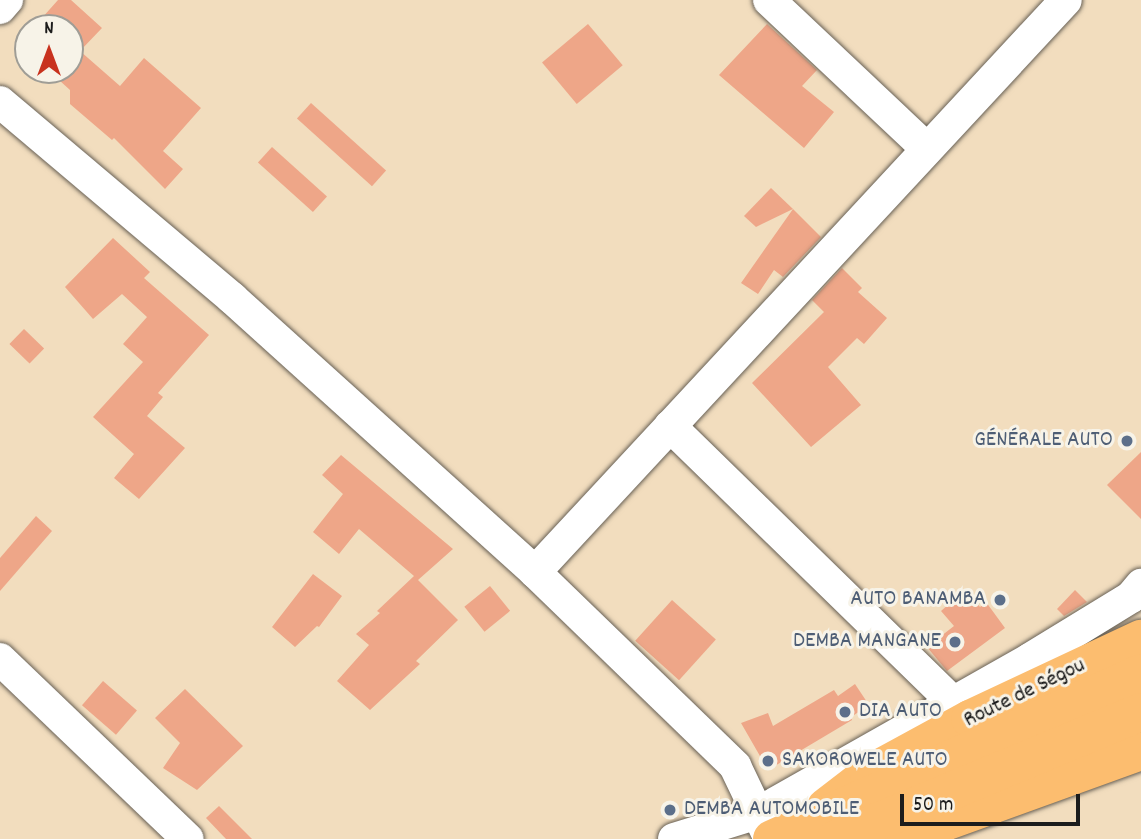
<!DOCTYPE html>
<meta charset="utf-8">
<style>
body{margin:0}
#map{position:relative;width:1141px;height:839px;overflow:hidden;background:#f2ddbe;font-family:Dekko,sans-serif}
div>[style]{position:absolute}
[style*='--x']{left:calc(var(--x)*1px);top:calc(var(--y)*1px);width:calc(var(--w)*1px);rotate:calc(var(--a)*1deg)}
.building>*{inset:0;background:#eea688;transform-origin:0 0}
.roads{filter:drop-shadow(0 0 2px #676055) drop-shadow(0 0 2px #676055)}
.minor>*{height:32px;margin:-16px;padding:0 16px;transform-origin:16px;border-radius:16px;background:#fff}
.major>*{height:38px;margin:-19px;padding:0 19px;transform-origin:19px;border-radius:19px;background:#fcbd6f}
.highway>*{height:38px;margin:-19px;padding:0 19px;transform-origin:19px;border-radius:19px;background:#fcbd6f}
.dots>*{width:19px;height:19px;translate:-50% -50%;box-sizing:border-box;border:4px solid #f7f3e8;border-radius:50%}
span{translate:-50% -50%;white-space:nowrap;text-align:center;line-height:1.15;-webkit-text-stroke:6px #f7f3e8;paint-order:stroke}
.service-label{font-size:23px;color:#4e5e75}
.right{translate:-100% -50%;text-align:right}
.left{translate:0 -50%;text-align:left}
.street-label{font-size:23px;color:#1c1c1c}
.north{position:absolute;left:14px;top:14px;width:70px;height:70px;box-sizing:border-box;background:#f7f3e8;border:2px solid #9f9d96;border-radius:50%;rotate:0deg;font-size:19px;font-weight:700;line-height:28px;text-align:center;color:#1c1c1c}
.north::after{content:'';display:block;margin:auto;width:24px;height:32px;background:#c8321e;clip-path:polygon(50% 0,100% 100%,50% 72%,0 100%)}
.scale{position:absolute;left:900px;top:794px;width:180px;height:32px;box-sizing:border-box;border:4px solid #1c1c1c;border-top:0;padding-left:9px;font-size:21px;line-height:24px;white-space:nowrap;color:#1c1c1c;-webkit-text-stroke:5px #f7f3e8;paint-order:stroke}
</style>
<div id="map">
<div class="building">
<div style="clip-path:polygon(58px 0,71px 0,102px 28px,80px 51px,120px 86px,144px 58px,201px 108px,163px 151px,183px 169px,165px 189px,114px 138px,112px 140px,70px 104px,70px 90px,48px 70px,70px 70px,70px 28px,33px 28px)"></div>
<div style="left:588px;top:24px;width:54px;height:60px;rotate:50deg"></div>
<div style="clip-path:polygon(767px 24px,817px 70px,802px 86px,834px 112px,804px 148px,719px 75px)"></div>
<div style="left:311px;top:103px;width:101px;height:21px;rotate:42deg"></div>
<div style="left:272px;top:147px;width:74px;height:21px;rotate:42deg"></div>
<div style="clip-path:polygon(771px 188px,793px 209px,756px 227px,744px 216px)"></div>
<div style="clip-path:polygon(793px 209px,821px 237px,783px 277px,774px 270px,758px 294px,741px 283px)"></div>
<div style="clip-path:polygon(113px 238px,150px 272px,144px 278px,209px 335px,158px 393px,163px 397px,147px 416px,185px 448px,139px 499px,114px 478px,134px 454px,93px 417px,143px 362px,123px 344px,147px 317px,122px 294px,93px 319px,65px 287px)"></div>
<div style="clip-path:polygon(842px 268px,862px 288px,858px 292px,887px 318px,864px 344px,857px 338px,828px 367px,861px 405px,811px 447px,752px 383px,824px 312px,812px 300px)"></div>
<div style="left:24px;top:329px;width:28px;height:21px;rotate:44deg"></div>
<div style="clip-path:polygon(1141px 452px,1141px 519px,1107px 485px)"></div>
<div style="clip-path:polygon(341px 455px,453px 549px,418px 580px,458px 620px,416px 661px,420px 664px,370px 710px,337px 681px,369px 645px,356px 634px,380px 613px,377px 611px,414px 576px,359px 529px,339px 554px,313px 532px,343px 494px,322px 475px)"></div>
<div style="clip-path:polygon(36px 516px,52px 531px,0 591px,0 558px)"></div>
<div style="clip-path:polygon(313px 574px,342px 596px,319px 627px,317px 626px,295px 647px,272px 627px)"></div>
<div style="left:490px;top:586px;width:32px;height:33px;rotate:51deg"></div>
<div style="clip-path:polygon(965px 590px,980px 607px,986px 602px,1005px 628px,947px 671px,927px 647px,954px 626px,941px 611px)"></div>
<div style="clip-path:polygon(1075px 590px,1087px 602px,1064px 616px,1057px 609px)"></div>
<div style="left:672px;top:600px;width:59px;height:55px;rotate:42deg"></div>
<div style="left:103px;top:681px;width:45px;height:32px;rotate:41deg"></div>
<div style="clip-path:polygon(855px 684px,869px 705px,851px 717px,852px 720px,768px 770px,741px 723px,768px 713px,773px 726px,834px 690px,838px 696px)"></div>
<div style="clip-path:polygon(185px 689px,243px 746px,197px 790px,163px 768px,180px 743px,155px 718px)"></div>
<div style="clip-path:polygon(219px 806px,252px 839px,226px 839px,206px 818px)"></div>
</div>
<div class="roads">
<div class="minor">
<div style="--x:769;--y:0;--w:217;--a:43.3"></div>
<div style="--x:0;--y:8;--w:11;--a:-49"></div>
<div style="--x:0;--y:102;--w:304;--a:40.2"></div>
<div style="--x:232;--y:298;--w:409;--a:42.1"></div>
<div style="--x:535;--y:572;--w:279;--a:44.1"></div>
<div style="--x:735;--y:766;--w:81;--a:64.4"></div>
<div style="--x:670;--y:426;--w:415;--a:44.3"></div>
<div style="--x:535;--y:572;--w:780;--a:-47.13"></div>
<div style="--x:0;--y:659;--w:260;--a:43.8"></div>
<div style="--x:674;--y:839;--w:88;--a:-17.2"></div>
<div style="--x:758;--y:813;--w:313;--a:-29.5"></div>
<div style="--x:1030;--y:659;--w:119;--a:-31.5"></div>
<div style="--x:1131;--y:597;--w:16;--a:-50"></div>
</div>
<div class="major">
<div style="--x:826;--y:807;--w:54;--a:-37.5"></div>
<div style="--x:869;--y:774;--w:115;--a:-28.6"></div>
<div style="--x:970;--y:719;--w:189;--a:-25.1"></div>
<div style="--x:898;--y:839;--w:258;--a:-19.9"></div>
</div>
<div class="highway">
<div style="--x:772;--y:839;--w:405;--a:-24.2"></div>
<div style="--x:836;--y:839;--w:330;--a:-22.6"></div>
</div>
</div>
<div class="dots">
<div style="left:1127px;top:441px;background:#5c6f8a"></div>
<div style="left:1000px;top:600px;background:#5c6f8a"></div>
<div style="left:955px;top:642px;background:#5c6f8a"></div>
<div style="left:845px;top:712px;background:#5c6f8a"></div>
<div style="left:768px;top:761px;background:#5c6f8a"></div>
<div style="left:670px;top:810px;background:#5c6f8a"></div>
</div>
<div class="service-label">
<span class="right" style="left:1113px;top:441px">GÉNÉRALE AUTO</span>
<span class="right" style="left:986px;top:600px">AUTO BANAMBA</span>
<span class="right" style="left:941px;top:642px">DEMBA MANGANE</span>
<span class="left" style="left:859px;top:712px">DIA AUTO</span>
<span class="left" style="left:782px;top:761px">SAKOROWELE AUTO</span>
<span class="left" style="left:684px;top:810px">DEMBA AUTOMOBILE</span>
</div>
<div class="street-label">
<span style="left:1025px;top:694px;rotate:-26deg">Route de Ségou</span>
</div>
<div class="north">N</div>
<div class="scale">50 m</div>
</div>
